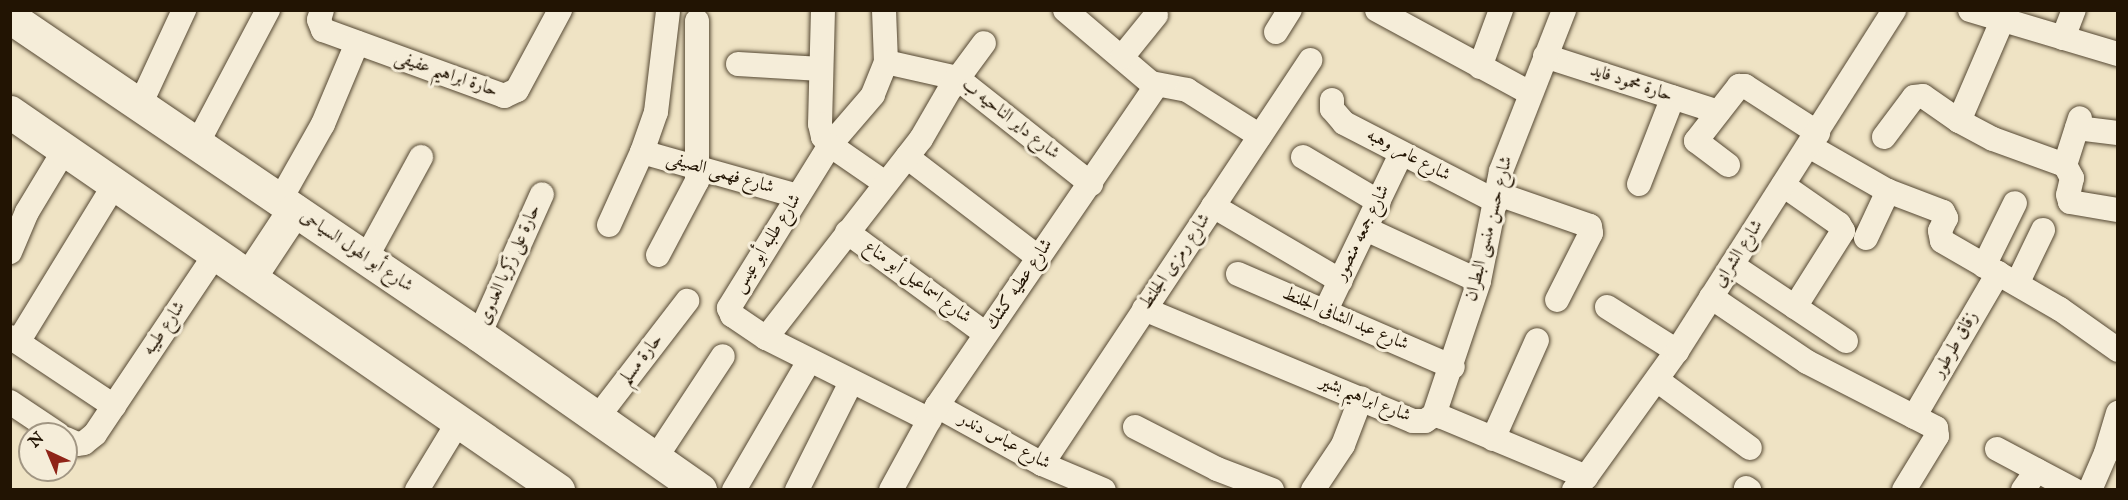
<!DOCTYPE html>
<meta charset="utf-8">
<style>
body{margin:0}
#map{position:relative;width:2128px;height:500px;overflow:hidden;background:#efe3c4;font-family:"IM FELL English",Amiri,serif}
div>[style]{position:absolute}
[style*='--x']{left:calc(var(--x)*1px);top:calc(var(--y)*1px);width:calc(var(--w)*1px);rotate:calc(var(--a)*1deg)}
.roads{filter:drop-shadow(0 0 2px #554833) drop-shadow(0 0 2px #554833)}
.street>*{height:24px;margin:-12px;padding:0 12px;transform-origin:12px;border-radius:12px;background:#f5edd9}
.secondary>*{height:33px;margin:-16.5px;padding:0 16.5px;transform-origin:16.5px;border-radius:16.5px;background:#f5edd9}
span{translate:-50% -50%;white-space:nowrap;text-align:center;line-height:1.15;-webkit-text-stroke:6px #f5edd9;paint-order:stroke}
.street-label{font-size:18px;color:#221403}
.frame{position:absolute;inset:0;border:12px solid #221403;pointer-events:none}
.north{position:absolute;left:18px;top:422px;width:60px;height:60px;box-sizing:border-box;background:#f5edd9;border:2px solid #a19683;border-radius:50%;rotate:316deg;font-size:16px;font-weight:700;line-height:24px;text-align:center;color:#221403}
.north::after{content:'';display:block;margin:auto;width:21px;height:27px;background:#8f2418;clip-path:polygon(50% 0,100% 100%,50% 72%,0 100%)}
</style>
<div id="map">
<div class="roads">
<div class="street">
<div style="--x:322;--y:10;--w:10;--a:107"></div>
<div style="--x:319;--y:20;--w:11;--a:68"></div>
<div style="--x:323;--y:30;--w:193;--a:20"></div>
<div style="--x:504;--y:96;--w:14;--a:-25"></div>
<div style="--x:517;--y:90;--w:91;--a:-61.7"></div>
<div style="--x:823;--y:10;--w:114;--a:91.5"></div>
<div style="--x:820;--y:124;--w:13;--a:77"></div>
<div style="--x:823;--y:137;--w:11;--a:49"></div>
<div style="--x:830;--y:145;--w:67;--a:34.6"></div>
<div style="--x:884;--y:10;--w:52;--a:87.8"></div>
<div style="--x:886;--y:62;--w:35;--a:112"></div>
<div style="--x:873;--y:95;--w:66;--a:130.7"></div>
<div style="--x:830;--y:145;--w:192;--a:121.8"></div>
<div style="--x:729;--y:308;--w:8;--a:67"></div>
<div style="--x:732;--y:315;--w:41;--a:34.1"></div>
<div style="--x:766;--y:338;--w:183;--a:26.6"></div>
<div style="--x:1065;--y:10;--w:113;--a:40.3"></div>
<div style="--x:1151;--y:83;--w:37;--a:11"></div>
<div style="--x:1187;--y:90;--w:86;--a:32.2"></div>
<div style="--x:1377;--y:10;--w:174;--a:28.5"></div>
<div style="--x:1970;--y:10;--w:154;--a:16.6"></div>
<div style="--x:1276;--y:32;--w:26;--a:-58"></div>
<div style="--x:2063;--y:38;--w:30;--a:-69"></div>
<div style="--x:1545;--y:56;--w:182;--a:17.9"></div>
<div style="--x:1122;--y:57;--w:54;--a:-51"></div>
<div style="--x:886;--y:62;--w:73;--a:12.7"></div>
<div style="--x:957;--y:78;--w:171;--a:38.3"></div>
<div style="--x:738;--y:64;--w:83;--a:3.4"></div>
<div style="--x:1480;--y:67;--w:61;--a:-69.8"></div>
<div style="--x:1332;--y:100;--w:9;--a:90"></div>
<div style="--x:1332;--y:109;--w:18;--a:49"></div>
<div style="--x:1344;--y:123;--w:172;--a:27.3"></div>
<div style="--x:140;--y:105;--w:105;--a:-65.1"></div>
<div style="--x:1959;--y:121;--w:111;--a:-66.7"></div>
<div style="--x:2077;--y:128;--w:41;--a:7"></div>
<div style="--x:1884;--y:137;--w:50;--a:-53.1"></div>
<div style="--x:1914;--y:97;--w:9;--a:-6"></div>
<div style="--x:1923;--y:96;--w:44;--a:34.8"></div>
<div style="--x:1959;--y:121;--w:38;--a:28"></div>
<div style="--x:1993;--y:139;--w:77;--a:19.9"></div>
<div style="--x:2065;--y:165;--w:15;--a:62"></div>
<div style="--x:2072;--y:178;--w:17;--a:103"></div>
<div style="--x:2068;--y:195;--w:7;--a:74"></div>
<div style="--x:2070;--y:202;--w:49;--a:9.5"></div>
<div style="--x:197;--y:144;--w:152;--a:-62.1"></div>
<div style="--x:1809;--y:146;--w:91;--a:29.7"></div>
<div style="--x:1888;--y:191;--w:59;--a:20.9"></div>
<div style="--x:1943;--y:212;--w:7;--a:63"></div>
<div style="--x:1946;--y:218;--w:14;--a:115"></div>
<div style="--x:1940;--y:231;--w:10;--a:79"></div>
<div style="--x:1942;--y:241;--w:136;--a:30"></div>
<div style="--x:2060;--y:309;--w:71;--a:35.3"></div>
<div style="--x:642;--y:152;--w:162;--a:15.8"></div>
<div style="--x:907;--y:157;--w:165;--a:37.4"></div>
<div style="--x:1303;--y:157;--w:88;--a:30.6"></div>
<div style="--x:1728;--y:165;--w:40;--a:-143"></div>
<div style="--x:1696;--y:141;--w:70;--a:-52"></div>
<div style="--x:1739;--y:86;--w:6;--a:0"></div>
<div style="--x:1745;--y:86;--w:87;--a:32.8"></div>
<div style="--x:2065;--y:165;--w:49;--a:-72.3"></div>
<div style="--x:1639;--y:184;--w:93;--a:-68.7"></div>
<div style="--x:1783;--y:185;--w:68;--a:34.9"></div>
<div style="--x:1839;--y:224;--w:8;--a:60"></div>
<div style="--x:1843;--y:231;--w:90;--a:122.3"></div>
<div style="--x:1498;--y:194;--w:97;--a:19.2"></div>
<div style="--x:1590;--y:226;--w:7;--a:82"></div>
<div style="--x:1591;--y:233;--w:75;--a:116.9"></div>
<div style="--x:280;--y:200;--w:87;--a:-60.5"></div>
<div style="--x:323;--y:124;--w:88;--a:-67.2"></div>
<div style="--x:1213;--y:206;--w:148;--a:30.4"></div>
<div style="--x:609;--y:225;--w:80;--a:-65.7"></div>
<div style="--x:642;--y:152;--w:42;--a:-70.7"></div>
<div style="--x:656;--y:112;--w:101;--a:-83.2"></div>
<div style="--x:1366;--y:229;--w:124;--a:24.7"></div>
<div style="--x:847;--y:232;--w:172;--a:36.3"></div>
<div style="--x:1866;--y:238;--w:52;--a:-64.9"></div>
<div style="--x:10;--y:252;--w:43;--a:-67"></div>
<div style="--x:27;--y:212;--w:74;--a:-58.9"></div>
<div style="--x:658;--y:255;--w:84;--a:-62.2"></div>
<div style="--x:697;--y:181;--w:160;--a:-90"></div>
<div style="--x:366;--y:258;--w:115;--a:-61.4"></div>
<div style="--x:1732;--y:265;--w:137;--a:33.7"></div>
<div style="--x:1984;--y:266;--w:70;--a:-63.8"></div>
<div style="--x:1238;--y:274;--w:234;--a:23.4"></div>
<div style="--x:2017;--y:284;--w:60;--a:-64.3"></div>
<div style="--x:1711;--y:297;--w:116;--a:34.1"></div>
<div style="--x:1807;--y:362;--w:145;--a:27.1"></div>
<div style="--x:1936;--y:428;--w:8;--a:83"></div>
<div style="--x:1937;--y:436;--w:63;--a:121.4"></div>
<div style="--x:1607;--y:307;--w:83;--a:32.2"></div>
<div style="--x:1144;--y:309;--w:291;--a:22.6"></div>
<div style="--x:1413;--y:421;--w:12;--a:0"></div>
<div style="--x:1425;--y:421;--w:11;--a:-34"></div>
<div style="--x:1434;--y:415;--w:8;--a:14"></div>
<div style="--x:1442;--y:417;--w:156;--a:22.6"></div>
<div style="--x:1325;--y:312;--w:175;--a:-64.3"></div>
<div style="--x:479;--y:335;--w:154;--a:-65.9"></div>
<div style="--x:10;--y:337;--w:125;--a:33.6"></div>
<div style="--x:766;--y:338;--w:252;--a:-52.1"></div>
<div style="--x:921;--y:139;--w:58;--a:-59.9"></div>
<div style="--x:950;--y:89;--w:57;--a:-53.5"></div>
<div style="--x:18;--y:342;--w:185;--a:-58.5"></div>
<div style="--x:1657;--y:380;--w:115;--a:36.2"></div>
<div style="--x:10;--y:402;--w:58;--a:33.7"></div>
<div style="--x:937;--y:406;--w:120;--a:28.9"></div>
<div style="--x:1042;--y:464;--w:67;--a:22.8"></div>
<div style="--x:1434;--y:415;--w:141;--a:-71.4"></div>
<div style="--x:1479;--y:281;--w:112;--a:-78.7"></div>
<div style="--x:1501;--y:171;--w:173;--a:-68.6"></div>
<div style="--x:1914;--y:417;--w:167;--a:-59.7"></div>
<div style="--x:597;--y:418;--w:148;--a:-52.4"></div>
<div style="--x:1135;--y:427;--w:92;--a:27.1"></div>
<div style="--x:1217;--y:469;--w:59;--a:20.9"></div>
<div style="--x:66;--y:439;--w:12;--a:24"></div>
<div style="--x:77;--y:444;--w:7;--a:-8"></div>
<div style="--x:84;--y:443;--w:14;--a:-39"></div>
<div style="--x:95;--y:434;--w:218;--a:-56.2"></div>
<div style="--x:1493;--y:439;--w:108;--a:-66"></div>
<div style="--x:1997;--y:449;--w:87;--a:28"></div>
<div style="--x:655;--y:459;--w:123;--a:-56.6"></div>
<div style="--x:1042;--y:464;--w:485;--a:-56.4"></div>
<div style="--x:1746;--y:488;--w:4;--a:34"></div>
<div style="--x:417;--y:490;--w:81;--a:-58.7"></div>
<div style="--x:734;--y:490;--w:149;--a:-59.8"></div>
<div style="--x:797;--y:490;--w:121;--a:-63.4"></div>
<div style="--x:891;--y:490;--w:96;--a:-61.3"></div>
<div style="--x:937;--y:406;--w:389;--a:-55.6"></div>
<div style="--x:1313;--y:490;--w:54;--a:-56.3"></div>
<div style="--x:1343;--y:445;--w:50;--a:-69"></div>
<div style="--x:1574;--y:490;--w:18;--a:-47"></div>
<div style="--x:1586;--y:477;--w:155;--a:-54.2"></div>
<div style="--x:1677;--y:351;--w:404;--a:-57.5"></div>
<div style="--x:2023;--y:490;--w:24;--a:-55"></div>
<div style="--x:2090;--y:490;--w:40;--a:-66.6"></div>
<div style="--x:2106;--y:453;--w:42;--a:-73.3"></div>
</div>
<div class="secondary">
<div style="--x:10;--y:17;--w:567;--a:34.14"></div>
<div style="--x:479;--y:335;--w:270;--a:35"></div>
<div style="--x:10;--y:112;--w:666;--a:34.6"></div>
<div style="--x:251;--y:275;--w:78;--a:-56.5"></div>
</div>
</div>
<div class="street-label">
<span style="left:446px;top:75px;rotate:19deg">حارة ابراهيم عفيفى</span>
<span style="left:1631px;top:84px;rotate:18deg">حارة محمود فايد</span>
<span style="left:1010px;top:120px;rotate:38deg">شارع داير الناحيه ب</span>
<span style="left:1408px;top:156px;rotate:28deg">شارع عامر وهبه</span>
<span style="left:720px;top:174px;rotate:16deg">شارع فهمى الصيفى</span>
<span style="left:1490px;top:229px;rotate:-76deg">شارع حسن منسى البطران</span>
<span style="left:1363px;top:233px;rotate:-64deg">شارع جمعه منصور</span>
<span style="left:768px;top:244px;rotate:-58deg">شارع طلبه أبو عيس</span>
<span style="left:356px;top:252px;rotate:34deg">شارع أبو الهول السياحى</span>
<span style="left:1739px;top:254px;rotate:-57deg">شارع الشرابى</span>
<span style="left:1176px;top:262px;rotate:-56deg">شارع رمزى الجلنط</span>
<span style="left:510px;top:265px;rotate:-66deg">حارة على زكريا العدوى</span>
<span style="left:917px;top:283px;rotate:36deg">شارع اسماعيل أبو مناع</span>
<span style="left:1020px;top:285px;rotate:-56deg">شارع عطيه كشك</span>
<span style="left:1345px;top:320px;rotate:23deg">شارع عبد الشافى الجلنط</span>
<span style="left:165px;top:329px;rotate:-56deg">شارع طيبه</span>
<span style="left:1956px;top:345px;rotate:-60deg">زقاق طرطور</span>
<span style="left:642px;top:360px;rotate:-53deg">حارة مسلم</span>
<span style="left:1365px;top:400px;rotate:22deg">شارع ابراهيم بشير</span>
<span style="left:1004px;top:442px;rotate:28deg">شارع عباس دندر</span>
</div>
<div class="frame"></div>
<div class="north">N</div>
</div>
